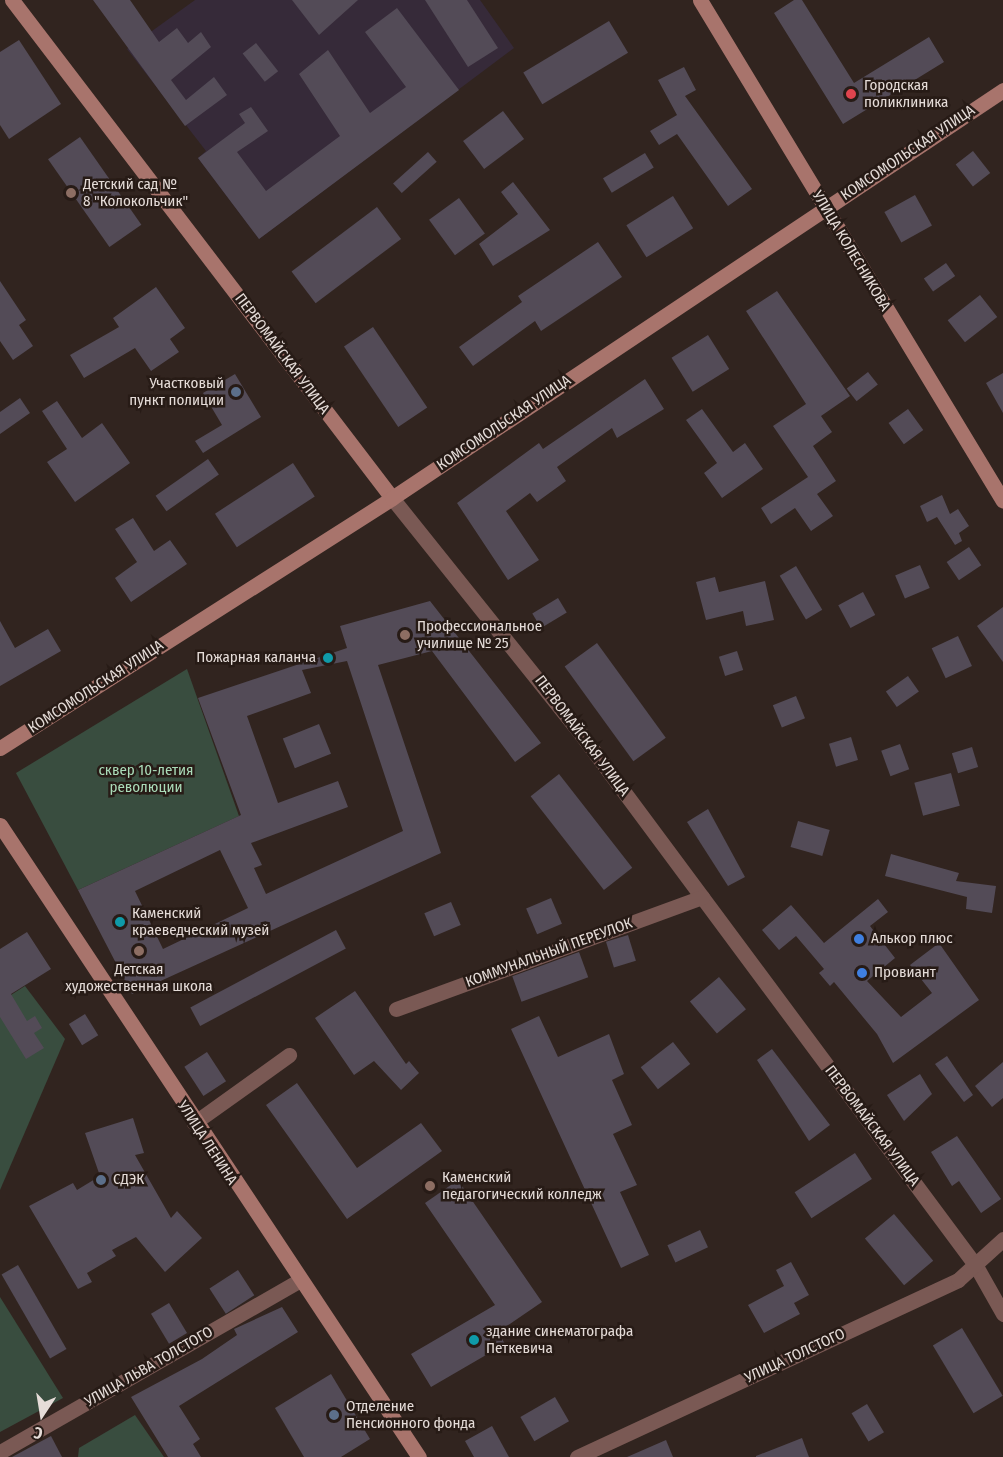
<!DOCTYPE html>
<meta charset="utf-8">
<style>
body{margin:0}
#map{position:relative;width:1003px;height:1457px;overflow:hidden;background:#31241f;font-family:"Fira Sans Condensed",sans-serif}
div>[style]{position:absolute}
[style*='--x']{left:calc(var(--x)*1px);top:calc(var(--y)*1px);width:calc(var(--w)*1px);rotate:calc(var(--a)*1deg)}
.commercial>*{inset:0;background:#362a39}
.green>*{inset:0;background:#394d3f}
.building>*{inset:0;background:#534b57;transform-origin:0 0}
.street>*{height:15px;margin:-7.5px;padding:0 7.5px;transform-origin:7.5px;border-radius:7.5px;background:#7a5954}
.secondary>*{height:15px;margin:-7.5px;padding:0 7.5px;transform-origin:7.5px;border-radius:7.5px;background:#a8746c}
.dots>*{width:16px;height:16px;translate:-50% -50%;box-sizing:border-box;border:3px solid #271b16;border-radius:50%}
span{translate:-50% -50%;white-space:nowrap;text-align:center;line-height:1.15;-webkit-text-stroke:5px #271b16;paint-order:stroke}
.poi-label{font-size:15px;color:#e5dcd8}
.left{translate:0 -50%;text-align:left}
.right{translate:-100% -50%;text-align:right}
.street-label{font-size:15px;color:#e5dcd8}
.park-label{font-size:15px;color:#aadcb9}
.north{position:absolute;left:12px;top:1385px;width:60px;height:60px;-webkit-text-stroke:4px #271b16;paint-order:stroke;rotate:192deg;font-size:16px;font-weight:700;line-height:24px;text-align:center;color:#e5dcd8}
.north::after{content:'';display:block;margin:auto;width:21px;height:27px;background:#e5dcd8;clip-path:polygon(50% 0,100% 100%,50% 72%,0 100%)}
</style>
<div id="map">
<div class="commercial">
<div style="clip-path:polygon(195px 0,480px 0,514px 48px,259px 239px,198px 158px,206px 151px,127px 49px)"></div>
</div>
<div class="green">
<div style="clip-path:polygon(187px 669px,239px 816px,78px 890px,16px 773px)"></div>
<div style="clip-path:polygon(25px 986px,65px 1039px,0 1190px,0 1002px)"></div>
<div style="clip-path:polygon(0 1297px,63px 1398px,0 1432px)"></div>
<div style="clip-path:polygon(135px 1415px,164px 1457px,78px 1457px,79px 1448px)"></div>
</div>
<div class="building">
<div style="clip-path:polygon(93px 0,130px 0,159px 42px,177px 28px,188px 43px,201px 32px,211px 47px,171px 80px,186px 100px,214px 77px,227px 95px,185px 126px)"></div>
<div style="clip-path:polygon(292px 0,358px 0,319px 35px)"></div>
<div style="clip-path:polygon(425px 0,467px 0,498px 48px,468px 67px)"></div>
<div style="clip-path:polygon(794px 0,802px 0,854px 83px,929px 37px,944px 62px,843px 124px,774px 13px)"></div>
<div style="clip-path:polygon(397px 8px,459px 90px,259px 239px,198px 158px,245px 123px,239px 114px,251px 107px,268px 131px,237px 152px,266px 191px,340px 136px,299px 74px,328px 50px,370px 113px,406px 87px,365px 32px)"></div>
<div style="left:609px;top:21px;width:37px;height:100px;rotate:59deg"></div>
<div style="clip-path:polygon(19px 40px,61px 104px,9px 139px,0 125px,0 52px)"></div>
<div style="left:256px;top:43px;width:36px;height:17px;rotate:52deg"></div>
<div style="clip-path:polygon(684px 67px,696px 90px,685px 96px,752px 189px,728px 206px,677px 134px,659px 145px,650px 131px,677px 115px,658px 80px)"></div>
<div style="left:503px;top:111px;width:35px;height:50px;rotate:53deg"></div>
<div style="left:80px;top:137px;width:107px;height:39px;rotate:55deg"></div>
<div style="left:973px;top:151px;width:28px;height:22px;rotate:52deg"></div>
<div style="left:428px;top:152px;width:13px;height:47px;rotate:48deg"></div>
<div style="left:645px;top:153px;width:17px;height:49px;rotate:59deg"></div>
<div style="clip-path:polygon(513px 182px,550px 230px,493px 266px,479px 244px,518px 214px,501px 192px)"></div>
<div style="left:915px;top:195px;width:35px;height:35px;rotate:61deg"></div>
<div style="left:673px;top:196px;width:38px;height:55px;rotate:58deg"></div>
<div style="left:459px;top:198px;width:44px;height:37px;rotate:54deg"></div>
<div style="left:377px;top:207px;width:40px;height:107px;rotate:53deg"></div>
<div style="clip-path:polygon(598px 242px,622px 277px,541px 331px,535px 321px,473px 366px,459px 347px,522px 302px,518px 296px)"></div>
<div style="left:946px;top:263px;width:16px;height:27px;rotate:55deg"></div>
<div style="clip-path:polygon(0 281px,26px 320px,19px 325px,33px 346px,13px 360px,0 341px)"></div>
<div style="clip-path:polygon(156px 287px,185px 328px,170px 339px,179px 352px,151px 371px,135px 348px,84px 378px,70px 355px,119px 327px,113px 318px)"></div>
<div style="clip-path:polygon(777px 291px,850px 396px,821px 416px,832px 432px,813px 446px,836px 481px,817px 494px,833px 516px,811px 531px,795px 508px,771px 524px,761px 508px,808px 477px,773px 426px,806px 404px,746px 311px)"></div>
<div style="left:980px;top:295px;width:28px;height:41px;rotate:52deg"></div>
<div style="left:373px;top:327px;width:97px;height:35px;rotate:56deg"></div>
<div style="left:708px;top:335px;width:40px;height:43px;rotate:58deg"></div>
<div style="left:868px;top:372px;width:16px;height:27px;rotate:52deg"></div>
<div style="clip-path:polygon(1003px 373px,1003px 413px,986px 383px)"></div>
<div style="clip-path:polygon(235px 374px,261px 417px,203px 453px,195px 441px,222px 425px,203px 393px)"></div>
<div style="clip-path:polygon(645px 379px,664px 409px,617px 438px,612px 428px,557px 467px,566px 481px,537px 502px,530px 493px,506px 511px,539px 560px,508px 580px,457px 503px,539px 443px,543px 449px)"></div>
<div style="clip-path:polygon(20px 398px,30px 413px,0 434px,0 412px)"></div>
<div style="clip-path:polygon(57px 401px,82px 438px,102px 423px,130px 463px,75px 502px,47px 462px,67px 449px,42px 411px)"></div>
<div style="clip-path:polygon(702px 409px,733px 452px,745px 443px,763px 469px,722px 498px,704px 473px,717px 463px,686px 420px)"></div>
<div style="left:908px;top:409px;width:26px;height:24px;rotate:54deg"></div>
<div style="left:208px;top:459px;width:19px;height:64px;rotate:55deg"></div>
<div style="left:293px;top:463px;width:40px;height:93px;rotate:57deg"></div>
<div style="clip-path:polygon(942px 495px,950px 514px,958px 509px,969px 526px,959px 533px,962px 541px,955px 545px,937px 517px,927px 522px,920px 506px)"></div>
<div style="clip-path:polygon(133px 518px,154px 551px,170px 540px,187px 564px,131px 602px,115px 578px,137px 562px,115px 529px)"></div>
<div style="left:969px;top:547px;width:22px;height:27px;rotate:56deg"></div>
<div style="left:920px;top:565px;width:25px;height:27px;rotate:67deg"></div>
<div style="left:796px;top:566px;width:51px;height:19px;rotate:59deg"></div>
<div style="clip-path:polygon(715px 577px,719px 592px,765px 581px,774px 620px,746px 626px,743px 611px,706px 620px,696px 582px)"></div>
<div style="left:863px;top:592px;width:26px;height:28px;rotate:62deg"></div>
<div style="left:558px;top:598px;width:17px;height:30px;rotate:59deg"></div>
<div style="clip-path:polygon(evenodd,430px 601px,541px 743px,515px 762px,432px 651px,378px 665px,441px 853px,132px 994px,78px 890px,241px 815px,198px 698px,347px 648px,340px 626px,430px 601px,347px 661px,403px 831px,266px 894px,254px 868px,262px 865px,251px 843px,348px 807px,338px 781px,278px 803px,247px 716px,311px 693px,302px 670px,347px 661px,430px 601px,220px 850px,248px 908px,163px 949px,135px 891px,220px 850px)"></div>
<div style="clip-path:polygon(1003px 607px,1003px 662px,977px 626px)"></div>
<div style="clip-path:polygon(0 621px,15px 648px,48px 629px,61px 651px,0 686px)"></div>
<div style="left:958px;top:636px;width:33px;height:29px;rotate:65deg"></div>
<div style="left:597px;top:643px;width:117px;height:40px;rotate:54deg"></div>
<div style="left:737px;top:651px;width:20px;height:19px;rotate:72deg"></div>
<div style="left:908px;top:676px;width:19px;height:27px;rotate:55deg"></div>
<div style="left:796px;top:696px;width:24px;height:25px;rotate:68deg"></div>
<div style="left:319px;top:724px;width:32px;height:39px;rotate:68deg"></div>
<div style="left:851px;top:737px;width:24px;height:23px;rotate:73deg"></div>
<div style="left:900px;top:744px;width:27px;height:20px;rotate:70deg"></div>
<div style="left:972px;top:747px;width:21px;height:21px;rotate:73deg"></div>
<div style="left:951px;top:773px;width:34px;height:38px;rotate:75deg"></div>
<div style="left:559px;top:774px;width:119px;height:36px;rotate:52deg"></div>
<div style="clip-path:polygon(708px 809px,745px 877px,728px 886px,687px 822px)"></div>
<div style="left:798px;top:821px;width:33px;height:27px;rotate:16deg"></div>
<div style="clip-path:polygon(891px 854px,959px 873px,956px 881px,996px 886px,992px 913px,966px 909px,967px 897px,885px 876px)"></div>
<div style="left:551px;top:898px;width:28px;height:27px;rotate:67deg"></div>
<div style="clip-path:polygon(878px 899px,888px 912px,870px 926px,895px 958px,867px 981px,901px 1017px,932px 993px,910px 965px,939px 943px,979px 1000px,893px 1063px,877px 1034px,834px 982px,830px 986px,819px 973px,824px 969px,796px 936px,779px 950px,762px 930px,791px 905px,824px 943px)"></div>
<div style="left:451px;top:902px;width:25px;height:29px;rotate:67deg"></div>
<div style="left:336px;top:930px;width:21px;height:165px;rotate:62deg"></div>
<div style="clip-path:polygon(27px 932px,51px 969px,11px 994px,27px 1021px,35px 1016px,42px 1028px,34px 1033px,44px 1048px,26px 1059px,0 1017px,0 949px)"></div>
<div style="left:628px;top:935px;width:27px;height:23px;rotate:73deg"></div>
<div style="left:579px;top:952px;width:27px;height:71px;rotate:70deg"></div>
<div style="left:719px;top:977px;width:42px;height:38px;rotate:50deg"></div>
<div style="clip-path:polygon(355px 991px,406px 1064px,409px 1061px,419px 1073px,401px 1090px,374px 1061px,354px 1075px,315px 1018px)"></div>
<div style="left:85px;top:1014px;width:25px;height:19px;rotate:58deg"></div>
<div style="clip-path:polygon(539px 1016px,558px 1057px,609px 1034px,624px 1074px,612px 1080px,632px 1125px,613px 1134px,637px 1185px,620px 1192px,649px 1255px,621px 1268px,511px 1029px)"></div>
<div style="left:673px;top:1042px;width:28px;height:41px;rotate:52deg"></div>
<div style="clip-path:polygon(772px 1049px,830px 1125px,809px 1141px,757px 1060px)"></div>
<div style="left:207px;top:1052px;width:35px;height:27px;rotate:57deg"></div>
<div style="clip-path:polygon(947px 1056px,973px 1095px,964px 1102px,935px 1064px)"></div>
<div style="clip-path:polygon(1003px 1062px,1003px 1098px,992px 1107px,975px 1086px)"></div>
<div style="clip-path:polygon(920px 1074px,932px 1094px,904px 1121px,887px 1095px)"></div>
<div style="clip-path:polygon(297px 1083px,357px 1168px,421px 1123px,442px 1151px,347px 1219px,266px 1105px)"></div>
<div style="clip-path:polygon(133px 1118px,144px 1153px,135px 1155px,171px 1218px,177px 1211px,202px 1238px,165px 1272px,136px 1237px,112px 1250px,116px 1256px,87px 1273px,92px 1282px,78px 1289px,29px 1206px,73px 1183px,77px 1190px,100px 1176px,85px 1133px)"></div>
<div style="clip-path:polygon(957px 1136px,1001px 1199px,981px 1213px,959px 1181px,952px 1186px,931px 1152px)"></div>
<div style="left:855px;top:1153px;width:31px;height:72px;rotate:57deg"></div>
<div style="clip-path:polygon(458px 1180px,542px 1302px,498px 1332px,505px 1344px,431px 1387px,411px 1354px,495px 1305px,425px 1203px)"></div>
<div style="left:894px;top:1214px;width:61px;height:38px;rotate:50deg"></div>
<div style="left:700px;top:1230px;width:19px;height:36px;rotate:65deg"></div>
<div style="clip-path:polygon(791px 1262px,809px 1295px,794px 1303px,800px 1314px,764px 1333px,748px 1305px,784px 1286px,776px 1270px)"></div>
<div style="left:18px;top:1265px;width:97px;height:19px;rotate:60deg"></div>
<div style="left:238px;top:1270px;width:30px;height:34px;rotate:57deg"></div>
<div style="left:169px;top:1303px;width:35px;height:21px;rotate:59deg"></div>
<div style="clip-path:polygon(282px 1307px,298px 1332px,179px 1406px,200px 1439px,193px 1444px,201px 1457px,168px 1457px,131px 1397px,202px 1359px,237px 1335px,234px 1329px)"></div>
<div style="left:962px;top:1328px;width:79px;height:34px;rotate:59deg"></div>
<div style="clip-path:polygon(331px 1374px,370px 1439px,341px 1457px,304px 1457px,275px 1408px)"></div>
<div style="left:555px;top:1397px;width:28px;height:40px;rotate:60deg"></div>
<div style="left:867px;top:1404px;width:33px;height:18px;rotate:59deg"></div>
<div style="clip-path:polygon(492px 1426px,509px 1457px,474px 1457px,465px 1441px)"></div>
<div style="clip-path:polygon(51px 1436px,62px 1457px,12px 1457px)"></div>
<div style="clip-path:polygon(802px 1438px,809px 1457px,756px 1457px,756px 1456px)"></div>
<div style="clip-path:polygon(666px 1440px,673px 1457px,627px 1457px)"></div>
</div>
<div class="street">
<div style="--x:392;--y:498;--w:302;--a:51.3"></div>
<div style="--x:581;--y:734;--w:663;--a:53.41"></div>
<div style="--x:976;--y:1266;--w:55;--a:60.6"></div>
<div style="--x:396;--y:1009;--w:326;--a:-20.1"></div>
<div style="--x:194;--y:1123;--w:117;--a:-35.6"></div>
<div style="--x:0;--y:1452;--w:344;--a:-29.8"></div>
<div style="--x:577;--y:1457;--w:420;--a:-24.9"></div>
<div style="--x:958;--y:1280;--w:61;--a:-42.3"></div>
</div>
<div class="secondary">
<div style="--x:12;--y:0;--w:626;--a:52.65"></div>
<div style="--x:700;--y:0;--w:585;--a:58.83"></div>
<div style="--x:0;--y:748;--w:465;--a:-32.5"></div>
<div style="--x:392;--y:498;--w:735;--a:-33.73"></div>
<div style="--x:0;--y:825;--w:758;--a:56.46"></div>
</div>
<div class="dots">
<div style="left:851px;top:94px;background:#e0444e"></div>
<div style="left:71px;top:193px;background:#8d6e63"></div>
<div style="left:236px;top:392px;background:#5c6f8a"></div>
<div style="left:405px;top:635px;background:#8d6e63"></div>
<div style="left:328px;top:658px;background:#0f9aa8"></div>
<div style="left:120px;top:922px;background:#0f9aa8"></div>
<div style="left:859px;top:939px;background:#3f7fe0"></div>
<div style="left:139px;top:951px;background:#8d6e63"></div>
<div style="left:862px;top:973px;background:#3f7fe0"></div>
<div style="left:101px;top:1180px;background:#5c6f8a"></div>
<div style="left:430px;top:1186px;background:#8d6e63"></div>
<div style="left:474px;top:1340px;background:#0f9aa8"></div>
<div style="left:334px;top:1415px;background:#5c6f8a"></div>
</div>
<div class="poi-label">
<span class="left" style="left:864px;top:94px">Городская<br>поликлиника</span>
<span class="left" style="left:83px;top:193px">Детский сад №<br>8 "Колокольчик"</span>
<span class="right" style="left:224px;top:392px">Участковый<br>пункт полиции</span>
<span class="left" style="left:417px;top:635px">Профессиональное<br>училище № 25</span>
<span class="right" style="left:316px;top:658px">Пожарная каланча</span>
<span class="left" style="left:132px;top:922px">Каменский<br>краеведческий музей</span>
<span class="left" style="left:871px;top:939px">Алькор плюс</span>
<span style="left:139px;top:978px">Детская<br>художественная школа</span>
<span class="left" style="left:874px;top:973px">Провиант</span>
<span class="left" style="left:442px;top:1186px">Каменский<br>педагогический колледж</span>
<span class="left" style="left:113px;top:1180px">СДЭК</span>
<span class="left" style="left:486px;top:1340px">здание синематографа<br>Петкевича</span>
<span class="left" style="left:346px;top:1415px">Отделение<br>Пенсионного фонда</span>
</div>
<div class="street-label">
<span style="left:908px;top:153px;rotate:-34deg">КОМСОМОЛЬСКАЯ УЛИЦА</span>
<span style="left:851px;top:251px;rotate:59deg">УЛИЦА КОЛЕСНИКОВА</span>
<span style="left:282px;top:354px;rotate:53deg">ПЕРВОМАЙСКАЯ УЛИЦА</span>
<span style="left:504px;top:423px;rotate:-34deg">КОМСОМОЛЬСКАЯ УЛИЦА</span>
<span style="left:96px;top:687px;rotate:-33deg">КОМСОМОЛЬСКАЯ УЛИЦА</span>
<span style="left:582px;top:736px;rotate:53deg">ПЕРВОМАЙСКАЯ УЛИЦА</span>
<span style="left:549px;top:953px;rotate:-20deg">КОММУНАЛЬНЫЙ ПЕРЕУЛОК</span>
<span style="left:872px;top:1126px;rotate:53deg">ПЕРВОМАЙСКАЯ УЛИЦА</span>
<span style="left:207px;top:1143px;rotate:57deg">УЛИЦА ЛЕНИНА</span>
<span style="left:795px;top:1356px;rotate:-25deg">УЛИЦА ТОЛСТОГО</span>
<span style="left:149px;top:1367px;rotate:-30deg">УЛИЦА ЛЬВА ТОЛСТОГО</span>
</div>
<div class="park-label">
<span style="left:146px;top:779px">сквер 10-летия<br>революции</span>
</div>
<div class="north">С</div>
</div>
